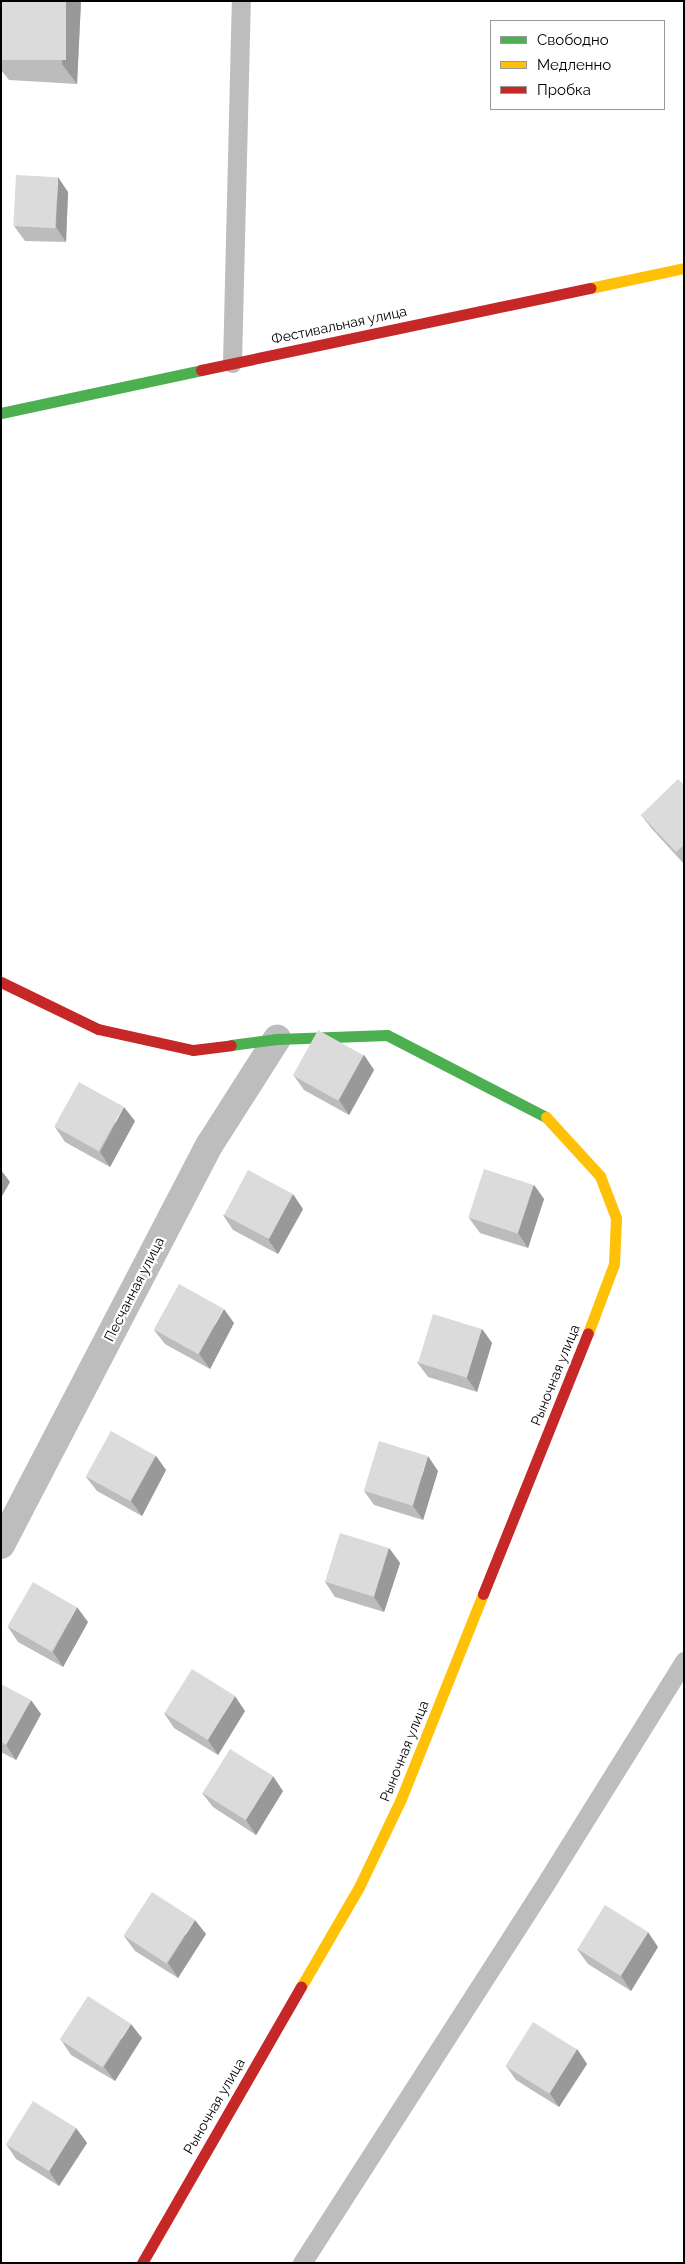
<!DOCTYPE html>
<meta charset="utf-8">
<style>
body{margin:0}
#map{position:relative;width:685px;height:2264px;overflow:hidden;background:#fff;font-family:Raleway,sans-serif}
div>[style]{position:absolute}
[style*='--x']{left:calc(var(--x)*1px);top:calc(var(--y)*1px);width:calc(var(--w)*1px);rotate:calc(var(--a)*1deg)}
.lane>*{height:19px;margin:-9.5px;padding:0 9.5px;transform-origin:9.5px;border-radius:9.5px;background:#bdbdbd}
.street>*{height:28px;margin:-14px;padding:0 14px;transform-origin:14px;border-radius:14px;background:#bdbdbd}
.fast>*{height:11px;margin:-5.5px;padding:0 5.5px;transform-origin:5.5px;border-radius:5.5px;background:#4caf50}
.slow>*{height:11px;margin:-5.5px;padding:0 5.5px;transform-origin:5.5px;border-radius:5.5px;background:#ffc107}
.jam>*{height:11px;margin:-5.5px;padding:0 5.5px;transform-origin:5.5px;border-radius:5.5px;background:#c62828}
.wall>*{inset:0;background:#bcbcbc}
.shaded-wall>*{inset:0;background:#999}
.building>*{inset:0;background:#dbdbdb;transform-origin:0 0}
span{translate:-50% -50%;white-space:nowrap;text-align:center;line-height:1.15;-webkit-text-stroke:4.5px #fff;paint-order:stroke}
.street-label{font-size:14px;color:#000}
.frame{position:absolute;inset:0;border:2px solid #000;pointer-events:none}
.legend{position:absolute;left:490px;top:20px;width:175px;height:90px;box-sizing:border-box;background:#fff;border:1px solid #999;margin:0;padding:6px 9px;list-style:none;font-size:15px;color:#000}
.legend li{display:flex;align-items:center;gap:10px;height:25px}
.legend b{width:25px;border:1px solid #999}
</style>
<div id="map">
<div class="lane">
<div style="--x:232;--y:363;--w:362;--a:-88.6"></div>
<div style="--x:302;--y:2263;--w:457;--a:-57.3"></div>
<div style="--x:549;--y:1878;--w:256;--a:-58.1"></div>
</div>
<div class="street">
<div style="--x:1;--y:1545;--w:452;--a:-62.5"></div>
<div style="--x:210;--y:1144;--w:125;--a:-57.5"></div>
</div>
<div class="fast">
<div style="--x:1;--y:413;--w:205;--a:-12.1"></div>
<div style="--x:231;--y:1045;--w:46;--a:-7.4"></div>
<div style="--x:277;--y:1039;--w:110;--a:-2.1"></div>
<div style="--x:387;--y:1035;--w:179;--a:27.3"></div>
</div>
<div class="slow">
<div style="--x:590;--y:288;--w:96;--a:-12"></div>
<div style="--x:546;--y:1117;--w:80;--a:47.5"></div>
<div style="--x:600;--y:1176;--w:45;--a:69.1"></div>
<div style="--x:616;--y:1218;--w:46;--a:92.5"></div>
<div style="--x:614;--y:1264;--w:74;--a:110.6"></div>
<div style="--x:301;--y:1987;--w:116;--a:-59.9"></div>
<div style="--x:359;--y:1887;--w:98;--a:-64.5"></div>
<div style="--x:401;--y:1799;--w:221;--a:-68.2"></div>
</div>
<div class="jam">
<div style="--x:201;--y:370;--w:398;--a:-11.9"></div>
<div style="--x:1;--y:982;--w:108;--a:25.9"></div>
<div style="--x:98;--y:1029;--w:97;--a:12.5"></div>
<div style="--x:193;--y:1050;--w:38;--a:-7"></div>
<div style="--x:483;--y:1594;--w:281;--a:-68.1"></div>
<div style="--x:142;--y:2263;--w:319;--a:-60.1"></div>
</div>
<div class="wall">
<div style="clip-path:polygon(1px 1px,81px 1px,77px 84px,9px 80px,1px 70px)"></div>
<div style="clip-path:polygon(68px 192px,66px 242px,25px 241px,14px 226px)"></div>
<div style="clip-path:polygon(684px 785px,684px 864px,652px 829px,641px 815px)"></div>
<div style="clip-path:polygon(364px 1055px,374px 1070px,349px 1115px,304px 1090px,294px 1076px)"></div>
<div style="clip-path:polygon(135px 1121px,110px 1167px,65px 1142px,55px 1127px)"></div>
<div style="clip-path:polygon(534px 1185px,544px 1199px,528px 1248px,480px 1233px,469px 1218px)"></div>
<div style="clip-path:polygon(303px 1209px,278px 1254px,233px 1230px,223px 1215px)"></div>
<div style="clip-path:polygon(234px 1323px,210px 1369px,165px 1344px,154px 1330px)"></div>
<div style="clip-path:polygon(482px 1329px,492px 1343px,477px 1392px,428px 1377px,417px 1362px)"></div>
<div style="clip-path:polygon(156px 1456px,166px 1470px,142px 1516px,97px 1491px,86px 1477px)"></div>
<div style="clip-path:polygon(438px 1471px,423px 1520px,374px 1505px,364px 1491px)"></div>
<div style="clip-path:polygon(389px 1548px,400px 1563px,384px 1612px,335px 1597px,325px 1582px)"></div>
<div style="clip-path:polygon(88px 1622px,63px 1667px,18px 1642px,8px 1627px)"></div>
<div style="clip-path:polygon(1px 1684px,41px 1714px,16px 1760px,1px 1752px)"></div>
<div style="clip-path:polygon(245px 1711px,218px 1755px,174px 1728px,164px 1713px)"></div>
<div style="clip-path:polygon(283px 1791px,256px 1835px,213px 1807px,202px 1793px)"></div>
<div style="clip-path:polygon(206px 1934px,178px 1978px,135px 1951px,124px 1936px)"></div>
<div style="clip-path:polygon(658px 1947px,631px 1991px,588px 1964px,577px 1949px)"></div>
<div style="clip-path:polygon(142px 2038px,115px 2081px,71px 2055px,61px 2040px)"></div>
<div style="clip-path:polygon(577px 2049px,587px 2064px,559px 2107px,516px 2080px,506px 2066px)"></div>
<div style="clip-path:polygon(76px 2128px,87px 2143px,59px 2186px,16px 2159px,6px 2144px)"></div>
</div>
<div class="shaded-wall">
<div style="clip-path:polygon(66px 1px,81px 1px,77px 84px,62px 64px)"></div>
<div style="clip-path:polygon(58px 177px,68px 192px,66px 242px,56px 227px)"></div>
<div style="clip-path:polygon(364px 1055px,374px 1070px,349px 1115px,339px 1100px)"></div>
<div style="clip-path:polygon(124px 1107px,135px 1121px,110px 1167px,100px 1152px)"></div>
<div style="clip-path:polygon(1px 1170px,10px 1182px,1px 1198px)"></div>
<div style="clip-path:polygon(534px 1185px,544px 1199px,528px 1248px,518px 1233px)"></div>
<div style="clip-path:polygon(293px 1194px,303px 1209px,278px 1254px,268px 1239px)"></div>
<div style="clip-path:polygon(224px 1309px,234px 1323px,210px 1369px,199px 1354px)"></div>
<div style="clip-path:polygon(482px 1329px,492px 1343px,477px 1392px,466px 1377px)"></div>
<div style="clip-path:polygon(156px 1456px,166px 1470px,142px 1516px,131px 1501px)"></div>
<div style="clip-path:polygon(428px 1456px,438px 1471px,423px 1520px,413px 1506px)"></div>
<div style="clip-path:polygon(389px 1548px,400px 1563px,384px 1612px,374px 1597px)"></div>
<div style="clip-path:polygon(77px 1607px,88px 1622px,63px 1667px,53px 1652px)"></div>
<div style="clip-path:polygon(235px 1696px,245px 1711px,218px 1755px,208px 1740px)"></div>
<div style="clip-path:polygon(31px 1700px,41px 1714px,16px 1760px,6px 1745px)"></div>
<div style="clip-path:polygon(273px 1776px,283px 1791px,256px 1835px,246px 1820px)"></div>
<div style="clip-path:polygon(195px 1920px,206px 1934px,178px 1978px,168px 1963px)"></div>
<div style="clip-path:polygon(648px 1932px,658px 1947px,631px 1991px,621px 1976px)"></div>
<div style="clip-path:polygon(131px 2024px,142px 2038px,115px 2081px,104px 2067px)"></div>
<div style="clip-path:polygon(577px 2049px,587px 2064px,559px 2107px,549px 2092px)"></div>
<div style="clip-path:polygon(76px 2128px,87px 2143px,59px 2186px,49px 2171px)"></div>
</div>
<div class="building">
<div style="left:1px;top:1px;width:65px;height:59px"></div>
<div style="left:16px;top:175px;width:42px;height:51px;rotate:3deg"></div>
<div style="clip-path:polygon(678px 779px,684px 785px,684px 845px,676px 852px,641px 815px)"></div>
<div style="left:318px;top:1030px;width:52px;height:52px;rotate:29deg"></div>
<div style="left:79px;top:1082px;width:51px;height:51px;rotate:29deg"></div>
<div style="left:484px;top:1169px;width:52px;height:51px;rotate:18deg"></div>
<div style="left:248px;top:1170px;width:51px;height:51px;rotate:28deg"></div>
<div style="left:179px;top:1284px;width:51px;height:52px;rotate:29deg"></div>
<div style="left:433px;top:1314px;width:51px;height:51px;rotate:17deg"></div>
<div style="left:111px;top:1431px;width:51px;height:52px;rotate:29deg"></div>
<div style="left:379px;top:1441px;width:51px;height:52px;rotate:17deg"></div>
<div style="left:340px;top:1533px;width:51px;height:51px;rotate:17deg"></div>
<div style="left:33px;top:1582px;width:51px;height:51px;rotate:30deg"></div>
<div style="left:192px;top:1669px;width:51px;height:52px;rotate:32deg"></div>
<div style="clip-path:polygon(1px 1684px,31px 1700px,6px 1745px,1px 1742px)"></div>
<div style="left:230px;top:1749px;width:51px;height:52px;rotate:32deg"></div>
<div style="left:152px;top:1892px;width:51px;height:52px;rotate:33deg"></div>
<div style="left:605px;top:1905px;width:51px;height:52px;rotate:32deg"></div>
<div style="left:88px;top:1996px;width:51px;height:52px;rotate:33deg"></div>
<div style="left:533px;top:2022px;width:52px;height:52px;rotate:32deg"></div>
<div style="left:33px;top:2101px;width:51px;height:51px;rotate:32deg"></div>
</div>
<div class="street-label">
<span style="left:339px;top:325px;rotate:-12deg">Фестивальная улица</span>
<span style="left:134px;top:1289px;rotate:-63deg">Песчанная улица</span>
<span style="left:555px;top:1375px;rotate:-68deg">Рыночная улица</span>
<span style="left:404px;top:1751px;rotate:-68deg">Рыночная улица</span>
<span style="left:214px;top:2106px;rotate:-60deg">Рыночная улица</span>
</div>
<div class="frame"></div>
<ul class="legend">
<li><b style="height:6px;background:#4caf50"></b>Свободно</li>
<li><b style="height:6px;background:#ffc107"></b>Медленно</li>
<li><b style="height:6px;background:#c62828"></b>Пробка</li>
</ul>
</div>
